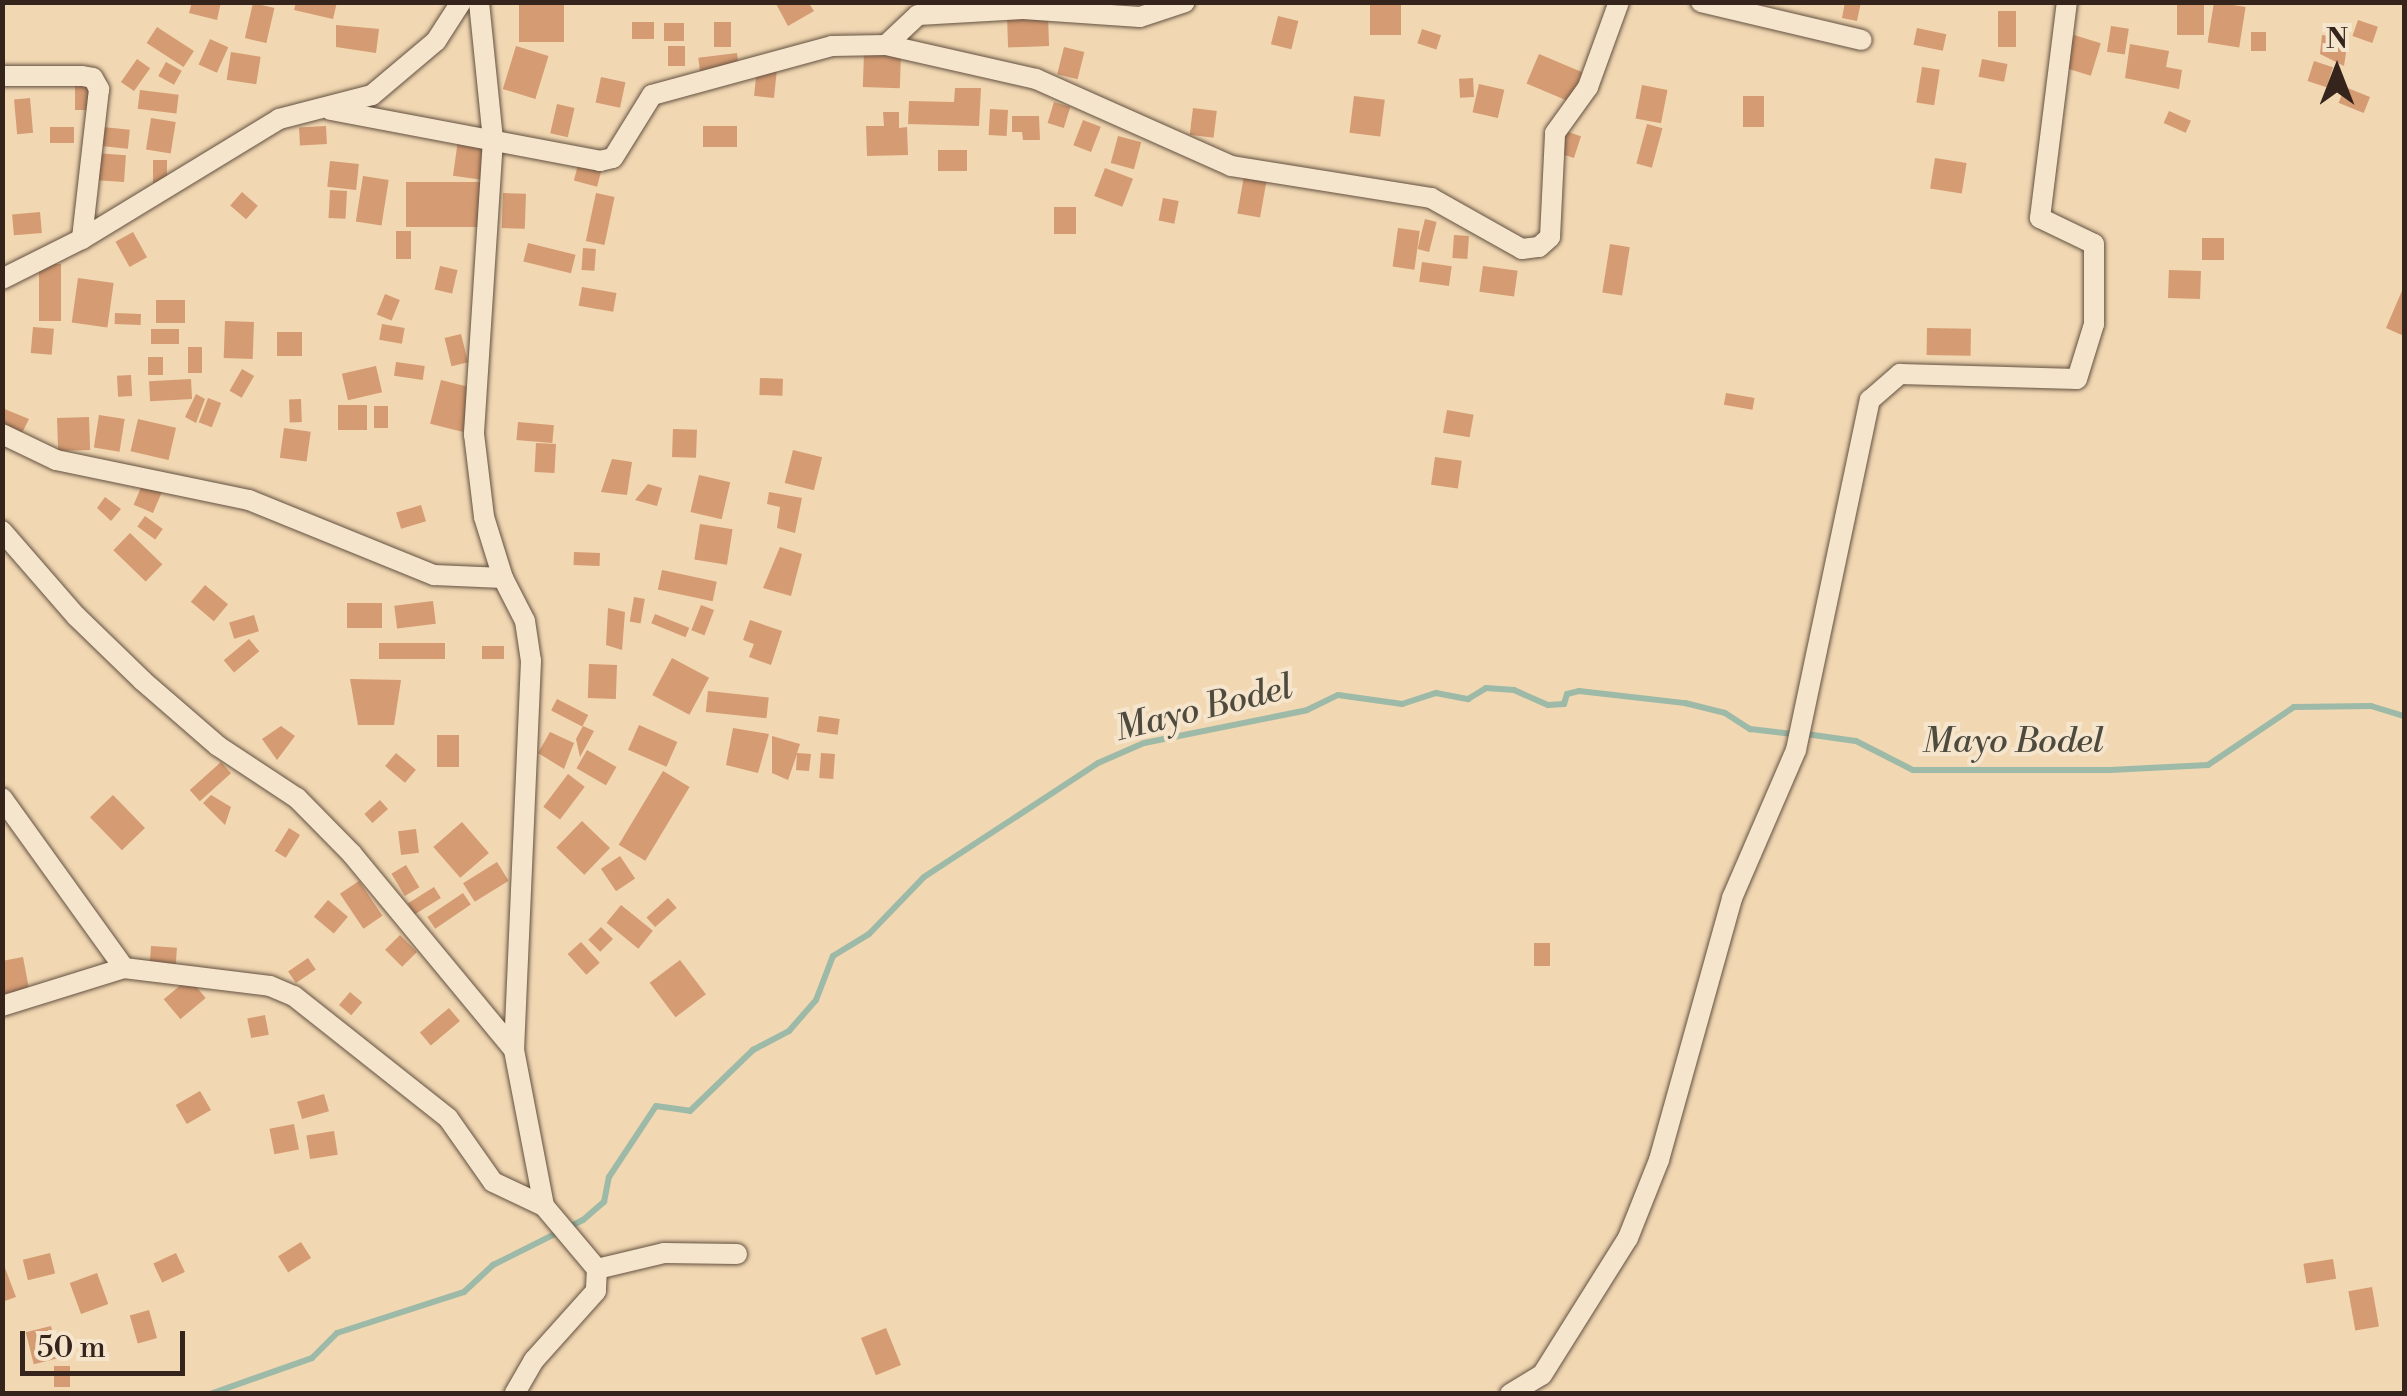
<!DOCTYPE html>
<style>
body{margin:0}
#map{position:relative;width:2407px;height:1396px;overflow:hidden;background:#f1d7b2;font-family:"Libre Bodoni",serif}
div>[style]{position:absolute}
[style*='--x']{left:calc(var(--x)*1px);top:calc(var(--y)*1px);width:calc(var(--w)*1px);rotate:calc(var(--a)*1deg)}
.stream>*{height:6px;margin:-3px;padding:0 3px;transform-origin:3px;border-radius:3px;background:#9cbaa7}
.building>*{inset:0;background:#d59b72;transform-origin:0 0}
.roads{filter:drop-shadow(0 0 2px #635141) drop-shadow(0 0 2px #635141)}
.street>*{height:20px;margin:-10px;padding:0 10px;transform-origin:10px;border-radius:10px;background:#f6e5cd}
span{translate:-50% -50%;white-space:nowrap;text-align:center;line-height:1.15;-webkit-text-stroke:8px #f6e5cd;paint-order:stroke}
.water-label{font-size:35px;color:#4e4a3e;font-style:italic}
.frame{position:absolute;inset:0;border:5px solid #34241b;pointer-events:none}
.north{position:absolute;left:2287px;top:20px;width:100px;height:100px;-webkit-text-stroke:8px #f6e5cd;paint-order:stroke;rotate:0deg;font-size:28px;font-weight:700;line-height:40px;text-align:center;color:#34241b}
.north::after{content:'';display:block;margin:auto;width:35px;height:45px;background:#34241b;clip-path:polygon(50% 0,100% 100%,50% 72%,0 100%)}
.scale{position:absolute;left:20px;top:1331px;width:165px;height:45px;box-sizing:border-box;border:5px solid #34241b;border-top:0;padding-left:12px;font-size:30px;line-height:35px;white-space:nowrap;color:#34241b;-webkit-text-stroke:8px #f6e5cd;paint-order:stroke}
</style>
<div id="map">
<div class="stream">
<div style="--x:1806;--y:734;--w:50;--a:8"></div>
<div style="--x:1856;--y:741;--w:64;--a:27"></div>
<div style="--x:1913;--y:770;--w:197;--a:0"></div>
<div style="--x:2110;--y:770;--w:98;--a:-2.9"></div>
<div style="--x:2208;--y:765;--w:104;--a:-34"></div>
<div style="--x:2294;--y:707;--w:77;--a:-0.7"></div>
<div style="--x:2371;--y:706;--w:34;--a:17"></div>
<div style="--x:210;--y:1394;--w:108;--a:-19.4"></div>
<div style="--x:312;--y:1358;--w:35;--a:-45"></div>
<div style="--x:337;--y:1333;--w:133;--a:-17.9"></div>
<div style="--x:464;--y:1292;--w:40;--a:-43"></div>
<div style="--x:493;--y:1265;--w:101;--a:-26.6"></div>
<div style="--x:583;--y:1220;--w:28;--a:-41"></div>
<div style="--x:604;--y:1202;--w:25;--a:-79"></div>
<div style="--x:609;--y:1177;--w:85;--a:-56.5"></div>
<div style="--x:656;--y:1106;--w:34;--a:8"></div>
<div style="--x:690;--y:1111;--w:88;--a:-44.1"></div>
<div style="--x:753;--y:1050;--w:41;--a:-27.8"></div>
<div style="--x:789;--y:1031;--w:41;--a:-48.9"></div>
<div style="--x:816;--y:1000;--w:47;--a:-68.9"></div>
<div style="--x:833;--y:956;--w:42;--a:-31.4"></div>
<div style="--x:869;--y:934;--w:79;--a:-46"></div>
<div style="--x:924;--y:877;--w:208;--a:-33.2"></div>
<div style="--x:1098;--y:763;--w:50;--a:-23.5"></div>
<div style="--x:1144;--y:743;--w:166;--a:-11.4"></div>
<div style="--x:1307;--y:710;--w:34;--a:-26"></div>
<div style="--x:1338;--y:695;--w:65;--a:8"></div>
<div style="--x:1402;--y:704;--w:36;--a:-18"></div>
<div style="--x:1436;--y:693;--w:33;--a:11"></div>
<div style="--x:1468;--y:699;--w:21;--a:-31"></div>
<div style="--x:1486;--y:688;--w:28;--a:4"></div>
<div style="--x:1514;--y:690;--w:37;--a:24"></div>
<div style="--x:1548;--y:705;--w:16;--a:-4"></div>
<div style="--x:1564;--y:704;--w:10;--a:-73"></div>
<div style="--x:1567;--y:694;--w:12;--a:-14"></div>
<div style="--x:1579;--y:691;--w:107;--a:6.5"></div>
<div style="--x:1685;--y:703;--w:41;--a:14"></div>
<div style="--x:1725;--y:713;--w:30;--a:33"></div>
<div style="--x:1750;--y:729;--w:43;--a:6.6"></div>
</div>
<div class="building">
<div style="clip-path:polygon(192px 2px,221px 2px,217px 20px,189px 13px)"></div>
<div style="clip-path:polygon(296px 2px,337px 2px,333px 19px,294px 10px)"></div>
<div style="left:519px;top:2px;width:45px;height:40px"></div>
<div style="clip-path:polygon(775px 2px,808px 2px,814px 11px,788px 26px)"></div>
<div style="left:1370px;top:2px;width:31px;height:33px"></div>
<div style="clip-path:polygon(1845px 2px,1861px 2px,1857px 21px,1842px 18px)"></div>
<div style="left:2177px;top:2px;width:27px;height:33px"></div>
<div style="left:2214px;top:2px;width:32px;height:41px;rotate:9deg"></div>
<div style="left:253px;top:3px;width:22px;height:36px;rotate:13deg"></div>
<div style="left:1998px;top:11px;width:18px;height:36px"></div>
<div style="left:1048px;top:15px;width:31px;height:41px;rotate:88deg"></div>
<div style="left:1278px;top:16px;width:21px;height:29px;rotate:14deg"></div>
<div style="left:2358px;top:20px;width:21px;height:17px;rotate:19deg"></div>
<div style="left:632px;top:22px;width:22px;height:17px"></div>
<div style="left:714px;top:22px;width:17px;height:25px"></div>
<div style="left:664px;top:23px;width:20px;height:18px"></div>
<div style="clip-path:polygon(336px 25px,379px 29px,376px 53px,336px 47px)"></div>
<div style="left:2111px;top:26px;width:18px;height:26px;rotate:9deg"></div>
<div style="left:157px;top:27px;width:44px;height:19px;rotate:33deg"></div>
<div style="left:1917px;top:28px;width:30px;height:17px;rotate:12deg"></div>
<div style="left:1422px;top:29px;width:20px;height:15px;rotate:18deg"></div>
<div style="left:2251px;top:32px;width:15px;height:19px"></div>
<div style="left:2074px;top:35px;width:28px;height:34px;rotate:17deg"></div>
<div style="clip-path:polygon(2322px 35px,2348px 39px,2344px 66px,2320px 54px)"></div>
<div style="left:210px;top:39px;width:20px;height:28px;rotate:24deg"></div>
<div style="clip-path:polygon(2130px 44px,2169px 51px,2166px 67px,2182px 70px,2179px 89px,2125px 78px)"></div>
<div style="left:516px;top:46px;width:34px;height:45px;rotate:17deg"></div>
<div style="left:668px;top:46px;width:17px;height:20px"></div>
<div style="left:1064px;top:47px;width:21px;height:28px;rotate:14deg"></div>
<div style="left:231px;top:52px;width:30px;height:28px;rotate:9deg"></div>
<div style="left:737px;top:53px;width:17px;height:39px;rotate:83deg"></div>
<div style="left:864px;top:53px;width:37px;height:34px;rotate:2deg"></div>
<div style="left:1539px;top:54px;width:47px;height:32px;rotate:23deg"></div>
<div style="left:137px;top:59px;width:16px;height:28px;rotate:35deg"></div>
<div style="left:1982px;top:59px;width:26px;height:18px;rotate:11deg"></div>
<div style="left:2314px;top:61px;width:20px;height:21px;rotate:18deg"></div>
<div style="left:166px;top:62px;width:18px;height:16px;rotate:29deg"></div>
<div style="left:1922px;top:67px;width:18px;height:36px;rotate:9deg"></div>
<div style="left:757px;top:68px;width:20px;height:28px;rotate:6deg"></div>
<div style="left:601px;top:77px;width:25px;height:26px;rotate:12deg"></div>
<div style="left:1473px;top:78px;width:19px;height:14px;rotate:87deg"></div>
<div style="left:1479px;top:84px;width:26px;height:29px;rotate:13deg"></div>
<div style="left:75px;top:85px;width:18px;height:25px"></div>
<div style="left:1642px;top:85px;width:26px;height:34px;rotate:11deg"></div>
<div style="left:2345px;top:87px;width:27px;height:17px;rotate:22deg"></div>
<div style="clip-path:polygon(955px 88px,981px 88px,979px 126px,908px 124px,909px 101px,954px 102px)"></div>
<div style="left:140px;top:90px;width:39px;height:19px;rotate:7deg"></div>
<div style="left:1354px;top:96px;width:31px;height:37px;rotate:7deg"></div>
<div style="left:1743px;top:96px;width:21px;height:31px"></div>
<div style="left:30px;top:98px;width:35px;height:16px;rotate:85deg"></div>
<div style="left:1054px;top:102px;width:17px;height:22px;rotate:17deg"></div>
<div style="left:557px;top:104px;width:18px;height:30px;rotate:13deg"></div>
<div style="left:1193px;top:108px;width:24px;height:27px;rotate:7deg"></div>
<div style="left:990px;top:109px;width:18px;height:26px;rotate:3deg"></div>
<div style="left:2169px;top:111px;width:24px;height:13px;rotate:24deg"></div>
<div style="clip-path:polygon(883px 112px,899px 112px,899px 128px,907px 127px,908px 155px,867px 156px,866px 126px,884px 126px)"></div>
<div style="clip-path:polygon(1012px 116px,1039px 116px,1040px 140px,1023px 140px,1022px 132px,1012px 132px)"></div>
<div style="left:151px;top:118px;width:25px;height:32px;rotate:9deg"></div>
<div style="left:1083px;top:120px;width:19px;height:27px;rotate:21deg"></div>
<div style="left:1647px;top:124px;width:16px;height:41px;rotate:15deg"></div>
<div style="left:326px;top:126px;width:18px;height:27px;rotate:87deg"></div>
<div style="left:703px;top:126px;width:34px;height:21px"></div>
<div style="left:50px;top:127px;width:24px;height:16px"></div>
<div style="left:103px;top:127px;width:27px;height:19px;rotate:6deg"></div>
<div style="left:1562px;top:130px;width:20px;height:23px;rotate:18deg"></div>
<div style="left:1118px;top:136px;width:24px;height:28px;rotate:15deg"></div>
<div style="left:458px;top:140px;width:29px;height:36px;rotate:8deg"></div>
<div style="left:938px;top:150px;width:29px;height:21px"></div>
<div style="left:95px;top:153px;width:31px;height:27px;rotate:4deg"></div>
<div style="left:1935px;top:158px;width:32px;height:31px;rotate:9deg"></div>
<div style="left:153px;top:160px;width:14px;height:23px"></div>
<div style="left:330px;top:161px;width:29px;height:26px;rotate:6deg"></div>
<div style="left:578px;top:165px;width:24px;height:16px;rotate:15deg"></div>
<div style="left:1105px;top:168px;width:30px;height:30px;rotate:21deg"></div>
<div style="left:363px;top:176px;width:26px;height:46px;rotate:9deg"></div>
<div style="left:1244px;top:176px;width:23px;height:38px;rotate:10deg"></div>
<div style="left:484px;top:182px;width:45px;height:78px;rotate:90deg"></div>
<div style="left:330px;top:190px;width:17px;height:28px;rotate:3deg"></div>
<div style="left:242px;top:192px;width:21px;height:18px;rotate:41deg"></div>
<div style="left:503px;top:193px;width:23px;height:35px;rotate:2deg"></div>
<div style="left:596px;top:193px;width:19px;height:49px;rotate:12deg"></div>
<div style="left:1163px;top:198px;width:16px;height:23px;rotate:11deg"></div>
<div style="left:1054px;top:207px;width:22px;height:27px"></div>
<div style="left:40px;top:212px;width:21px;height:28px;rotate:85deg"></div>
<div style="left:1425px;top:219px;width:12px;height:31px;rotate:14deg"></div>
<div style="left:1398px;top:228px;width:22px;height:39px;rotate:8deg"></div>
<div style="left:396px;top:231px;width:15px;height:28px"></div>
<div style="left:133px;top:232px;width:29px;height:20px;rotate:61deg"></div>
<div style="left:1454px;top:235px;width:15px;height:23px;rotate:4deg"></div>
<div style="left:2202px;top:238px;width:22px;height:22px"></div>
<div style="left:528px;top:243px;width:49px;height:19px;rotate:14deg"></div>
<div style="left:1610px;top:244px;width:20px;height:49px;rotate:9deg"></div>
<div style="left:583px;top:248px;width:13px;height:22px;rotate:4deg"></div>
<div style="left:1422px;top:262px;width:30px;height:20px;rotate:8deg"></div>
<div style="left:39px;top:264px;width:22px;height:57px"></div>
<div style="left:440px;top:266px;width:18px;height:24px;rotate:13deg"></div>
<div style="left:1483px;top:266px;width:35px;height:26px;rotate:8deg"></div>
<div style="left:2169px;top:270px;width:32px;height:28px;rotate:2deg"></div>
<div style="left:78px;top:278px;width:36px;height:45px;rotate:8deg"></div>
<div style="clip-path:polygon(2404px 286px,2404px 336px,2386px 328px)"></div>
<div style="left:582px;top:287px;width:35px;height:19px;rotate:10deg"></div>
<div style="left:385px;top:294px;width:16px;height:22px;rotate:22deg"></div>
<div style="left:156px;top:300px;width:29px;height:23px"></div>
<div style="left:115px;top:313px;width:26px;height:11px;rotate:2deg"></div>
<div style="left:225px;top:321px;width:29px;height:37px;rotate:2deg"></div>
<div style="left:382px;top:324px;width:23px;height:16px;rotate:10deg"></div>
<div style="left:33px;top:327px;width:21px;height:26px;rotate:5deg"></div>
<div style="left:1927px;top:328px;width:44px;height:27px;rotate:1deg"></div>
<div style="left:151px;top:329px;width:28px;height:15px"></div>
<div style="left:277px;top:332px;width:25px;height:24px"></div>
<div style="left:461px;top:334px;width:29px;height:17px;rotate:76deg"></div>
<div style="left:188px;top:347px;width:14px;height:26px"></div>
<div style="left:148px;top:357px;width:15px;height:18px"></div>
<div style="left:396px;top:362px;width:29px;height:14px;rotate:8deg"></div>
<div style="left:376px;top:366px;width:27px;height:35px;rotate:77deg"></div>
<div style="left:242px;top:369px;width:14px;height:25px;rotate:30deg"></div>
<div style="left:131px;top:375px;width:21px;height:14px;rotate:87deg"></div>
<div style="left:760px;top:378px;width:23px;height:17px;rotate:2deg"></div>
<div style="left:191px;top:379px;width:20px;height:42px;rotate:87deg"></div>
<div style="left:441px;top:380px;width:34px;height:45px;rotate:14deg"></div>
<div style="left:1726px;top:393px;width:29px;height:12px;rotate:10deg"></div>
<div style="clip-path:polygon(196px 394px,205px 399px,196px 423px,185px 417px)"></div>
<div style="left:208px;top:398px;width:14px;height:26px;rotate:21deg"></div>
<div style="left:301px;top:399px;width:23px;height:12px;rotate:88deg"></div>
<div style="left:338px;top:405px;width:29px;height:25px"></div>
<div style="left:374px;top:406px;width:14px;height:22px"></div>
<div style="clip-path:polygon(2px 408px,29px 419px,22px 433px,2px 425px)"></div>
<div style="left:1447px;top:410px;width:27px;height:23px;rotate:10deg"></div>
<div style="left:99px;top:415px;width:26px;height:33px;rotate:9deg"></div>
<div style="left:89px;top:417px;width:33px;height:32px;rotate:88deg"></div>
<div style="left:138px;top:419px;width:39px;height:33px;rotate:13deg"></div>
<div style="left:518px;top:422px;width:36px;height:18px;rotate:5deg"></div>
<div style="left:284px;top:428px;width:27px;height:30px;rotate:8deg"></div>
<div style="left:673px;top:429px;width:24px;height:28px;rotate:2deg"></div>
<div style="left:536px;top:443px;width:20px;height:29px;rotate:3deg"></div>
<div style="left:793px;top:450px;width:30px;height:34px;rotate:14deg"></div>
<div style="left:1435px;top:457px;width:27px;height:28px;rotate:8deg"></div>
<div style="clip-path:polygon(612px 459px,632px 462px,627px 495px,601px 492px)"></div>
<div style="left:699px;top:475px;width:32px;height:38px;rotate:13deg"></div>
<div style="left:145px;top:478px;width:21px;height:29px;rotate:23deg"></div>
<div style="clip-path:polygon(648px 484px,662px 488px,657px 506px,635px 500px)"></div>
<div style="clip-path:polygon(769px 492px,802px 498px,795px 533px,777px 528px,780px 507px,767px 504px)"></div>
<div style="clip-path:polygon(105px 497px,121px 509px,111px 521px,97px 508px)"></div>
<div style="left:421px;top:505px;width:17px;height:26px;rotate:73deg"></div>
<div style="left:145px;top:516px;width:22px;height:13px;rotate:36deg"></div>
<div style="left:700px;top:524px;width:33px;height:36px;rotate:9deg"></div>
<div style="left:130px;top:533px;width:45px;height:24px;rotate:44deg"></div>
<div style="clip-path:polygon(780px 547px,802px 554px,791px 596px,763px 588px)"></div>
<div style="left:574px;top:552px;width:26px;height:13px;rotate:2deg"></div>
<div style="left:662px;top:570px;width:56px;height:20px;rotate:12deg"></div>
<div style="left:205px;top:585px;width:30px;height:22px;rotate:40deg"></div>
<div style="left:634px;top:597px;width:11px;height:25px;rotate:10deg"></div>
<div style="left:433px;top:601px;width:23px;height:39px;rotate:83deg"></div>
<div style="left:382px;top:603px;width:25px;height:35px;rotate:90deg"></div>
<div style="left:701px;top:605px;width:14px;height:27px;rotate:21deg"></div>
<div style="clip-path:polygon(608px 608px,625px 612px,622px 650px,606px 645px)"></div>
<div style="left:655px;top:614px;width:37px;height:10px;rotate:22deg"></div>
<div style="left:254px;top:615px;width:17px;height:26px;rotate:73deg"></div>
<div style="clip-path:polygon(750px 620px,782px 631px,771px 665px,749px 657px,754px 644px,743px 640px)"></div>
<div style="left:249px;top:639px;width:16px;height:33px;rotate:50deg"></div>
<div style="left:379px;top:643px;width:66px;height:16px"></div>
<div style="left:482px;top:646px;width:22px;height:13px"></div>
<div style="left:672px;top:658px;width:42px;height:42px;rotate:28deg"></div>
<div style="left:589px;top:664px;width:28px;height:34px;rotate:2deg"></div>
<div style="clip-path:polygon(350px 679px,401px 680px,394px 725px,358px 725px)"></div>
<div style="left:708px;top:691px;width:61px;height:21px;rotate:6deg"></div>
<div style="left:557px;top:699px;width:35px;height:13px;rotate:27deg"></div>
<div style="left:819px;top:716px;width:21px;height:16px;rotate:8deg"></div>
<div style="left:639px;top:725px;width:42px;height:27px;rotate:24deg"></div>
<div style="clip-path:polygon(281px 726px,295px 736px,277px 760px,262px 739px)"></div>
<div style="clip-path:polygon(583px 726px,594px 731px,580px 757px,576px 739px)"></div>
<div style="clip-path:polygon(733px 728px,769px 734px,758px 773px,726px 765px)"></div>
<div style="clip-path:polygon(550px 732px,574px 743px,564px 769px,538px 753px)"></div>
<div style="left:437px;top:735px;width:22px;height:32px"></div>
<div style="clip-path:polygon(772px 736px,800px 744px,797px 753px,811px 754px,809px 771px,796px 770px,797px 754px,788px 780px,772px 773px)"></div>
<div style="left:587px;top:750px;width:34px;height:21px;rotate:30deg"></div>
<div style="left:396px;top:753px;width:26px;height:17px;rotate:40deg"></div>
<div style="left:821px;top:753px;width:14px;height:25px;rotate:4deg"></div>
<div style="left:221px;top:762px;width:15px;height:42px;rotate:48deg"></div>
<div style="left:663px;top:771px;width:31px;height:86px;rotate:31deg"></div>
<div style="left:568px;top:774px;width:21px;height:41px;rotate:37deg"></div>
<div style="left:113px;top:795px;width:46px;height:32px;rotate:46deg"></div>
<div style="clip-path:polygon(211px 795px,231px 807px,225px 825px,203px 803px)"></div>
<div style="left:380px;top:800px;width:12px;height:21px;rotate:48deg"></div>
<div style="left:582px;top:821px;width:39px;height:37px;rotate:44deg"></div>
<div style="left:462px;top:822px;width:41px;height:38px;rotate:49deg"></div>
<div style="left:289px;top:828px;width:13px;height:27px;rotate:32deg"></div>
<div style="left:416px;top:829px;width:24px;height:18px;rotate:83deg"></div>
<div style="left:620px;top:856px;width:27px;height:23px;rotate:56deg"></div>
<div style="left:497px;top:862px;width:22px;height:40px;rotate:58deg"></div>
<div style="left:406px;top:865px;width:26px;height:17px;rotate:59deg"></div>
<div style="left:359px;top:881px;width:42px;height:23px;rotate:56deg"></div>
<div style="left:434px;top:887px;width:13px;height:31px;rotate:58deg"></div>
<div style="left:463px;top:893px;width:14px;height:43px;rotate:56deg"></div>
<div style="left:668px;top:898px;width:13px;height:29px;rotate:48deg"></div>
<div style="left:328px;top:900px;width:26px;height:22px;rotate:40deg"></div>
<div style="left:621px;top:905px;width:41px;height:23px;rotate:39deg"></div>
<div style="left:601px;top:927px;width:17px;height:18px;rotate:45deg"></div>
<div style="left:400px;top:935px;width:24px;height:21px;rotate:45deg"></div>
<div style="left:581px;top:942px;width:28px;height:18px;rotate:48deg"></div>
<div style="left:1534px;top:943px;width:16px;height:23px"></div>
<div style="left:151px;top:946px;width:26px;height:19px;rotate:4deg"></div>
<div style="clip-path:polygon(23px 957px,29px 989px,2px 994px,2px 961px)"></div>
<div style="left:308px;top:958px;width:14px;height:24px;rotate:56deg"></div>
<div style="left:680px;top:960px;width:43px;height:38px;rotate:53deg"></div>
<div style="left:189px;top:978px;width:26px;height:33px;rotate:50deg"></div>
<div style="left:350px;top:992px;width:16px;height:17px;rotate:40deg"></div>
<div style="left:449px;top:1008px;width:17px;height:38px;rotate:50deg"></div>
<div style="left:265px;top:1015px;width:20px;height:18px;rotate:79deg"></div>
<div style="left:200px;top:1091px;width:22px;height:28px;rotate:60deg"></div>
<div style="left:324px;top:1094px;width:18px;height:28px;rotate:74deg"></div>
<div style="left:294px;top:1124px;width:26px;height:25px;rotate:79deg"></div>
<div style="left:334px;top:1131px;width:24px;height:28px;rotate:81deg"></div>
<div style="left:301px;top:1242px;width:19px;height:27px;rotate:58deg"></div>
<div style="left:50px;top:1253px;width:21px;height:28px;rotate:76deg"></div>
<div style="left:176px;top:1253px;width:21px;height:25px;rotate:65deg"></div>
<div style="left:2333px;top:1259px;width:20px;height:30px;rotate:81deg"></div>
<div style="clip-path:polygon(2px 1260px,16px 1297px,2px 1302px)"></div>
<div style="left:97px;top:1273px;width:33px;height:29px;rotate:70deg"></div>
<div style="left:2372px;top:1287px;width:40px;height:24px;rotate:80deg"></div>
<div style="left:149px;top:1310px;width:29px;height:20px;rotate:74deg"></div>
<div style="left:51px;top:1326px;width:33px;height:26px;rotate:76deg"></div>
<div style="left:886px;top:1328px;width:40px;height:27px;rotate:68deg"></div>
<div style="left:54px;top:1366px;width:16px;height:21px"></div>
</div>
<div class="roads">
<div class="street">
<div style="--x:479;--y:2;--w:138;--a:84.2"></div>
<div style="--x:493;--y:139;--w:296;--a:93.7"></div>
<div style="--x:474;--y:434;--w:84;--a:83.1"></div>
<div style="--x:484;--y:517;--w:64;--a:72.7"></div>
<div style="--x:1701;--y:2;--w:165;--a:13.3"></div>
<div style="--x:886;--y:45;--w:44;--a:-43.2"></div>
<div style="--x:918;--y:15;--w:105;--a:-3.3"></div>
<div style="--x:1023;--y:9;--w:117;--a:3.9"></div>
<div style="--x:1140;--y:17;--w:47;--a:-18.4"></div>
<div style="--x:2;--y:76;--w:80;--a:0"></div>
<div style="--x:82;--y:76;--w:11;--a:10"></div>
<div style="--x:93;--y:78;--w:13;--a:61"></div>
<div style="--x:99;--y:89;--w:151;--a:96.5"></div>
<div style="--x:331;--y:110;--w:274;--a:10.7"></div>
<div style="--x:600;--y:161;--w:13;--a:-13"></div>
<div style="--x:613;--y:158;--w:74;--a:-58.2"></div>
<div style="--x:652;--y:95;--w:187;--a:-15.2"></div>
<div style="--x:832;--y:46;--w:54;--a:-1.1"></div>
<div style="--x:886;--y:45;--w:154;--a:12.8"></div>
<div style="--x:1036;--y:79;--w:214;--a:24"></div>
<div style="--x:1231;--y:166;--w:203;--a:9.1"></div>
<div style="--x:1431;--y:198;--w:104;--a:29.3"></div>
<div style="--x:1522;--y:249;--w:17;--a:-7"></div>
<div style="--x:1539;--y:247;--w:15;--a:-42"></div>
<div style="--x:1550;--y:237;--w:104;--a:-87.2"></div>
<div style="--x:1555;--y:133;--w:57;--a:-54.3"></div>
<div style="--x:1588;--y:87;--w:90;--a:-70"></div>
<div style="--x:2;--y:279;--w:89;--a:-26.6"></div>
<div style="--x:82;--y:239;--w:231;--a:-31.3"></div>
<div style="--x:279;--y:119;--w:96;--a:-14.5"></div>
<div style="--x:372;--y:95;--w:84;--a:-40.2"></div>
<div style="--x:436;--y:41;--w:46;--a:-57.3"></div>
<div style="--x:2;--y:434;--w:60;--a:25.7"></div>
<div style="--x:56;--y:460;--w:197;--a:11.7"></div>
<div style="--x:249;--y:500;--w:200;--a:22.1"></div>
<div style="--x:434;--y:575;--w:69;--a:2.5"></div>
<div style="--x:503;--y:578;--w:48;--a:62.9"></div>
<div style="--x:525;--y:621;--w:40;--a:81.5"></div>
<div style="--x:531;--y:661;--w:389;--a:92.5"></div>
<div style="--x:2;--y:531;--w:113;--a:49"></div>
<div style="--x:76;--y:616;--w:93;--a:44.1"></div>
<div style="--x:143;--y:681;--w:99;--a:40.9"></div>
<div style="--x:218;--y:746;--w:95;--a:33.4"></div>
<div style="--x:297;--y:798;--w:78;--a:45.5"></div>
<div style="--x:352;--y:854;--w:254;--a:50.4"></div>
<div style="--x:514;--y:1050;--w:159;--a:79.1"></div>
<div style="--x:544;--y:1206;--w:82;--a:49.9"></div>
<div style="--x:597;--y:1269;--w:22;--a:93"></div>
<div style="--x:596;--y:1291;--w:93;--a:131.9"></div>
<div style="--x:534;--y:1360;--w:39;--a:120"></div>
<div style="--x:2;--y:798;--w:209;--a:54.3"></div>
<div style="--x:124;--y:968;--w:147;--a:7"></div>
<div style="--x:270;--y:986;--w:26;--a:23"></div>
<div style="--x:294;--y:996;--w:196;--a:38.4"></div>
<div style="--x:448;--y:1118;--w:78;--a:54.9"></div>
<div style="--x:493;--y:1182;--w:56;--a:25.2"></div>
<div style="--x:2;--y:1006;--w:128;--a:-17.3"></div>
<div style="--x:597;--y:1269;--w:69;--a:-13.4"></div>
<div style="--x:664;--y:1253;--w:73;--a:0.8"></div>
<div style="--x:1510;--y:1394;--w:37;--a:-31"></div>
<div style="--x:1542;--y:1375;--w:162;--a:-57.9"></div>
<div style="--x:1628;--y:1238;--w:84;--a:-68.3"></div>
<div style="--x:1659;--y:1160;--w:272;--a:-74.4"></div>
<div style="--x:1732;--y:898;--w:161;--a:-66.6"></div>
<div style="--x:1796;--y:750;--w:358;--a:-78.1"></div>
<div style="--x:1870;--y:400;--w:40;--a:-41"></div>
<div style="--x:1900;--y:374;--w:177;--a:1.6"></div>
<div style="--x:2077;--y:379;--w:58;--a:-72.8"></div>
<div style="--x:2094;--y:324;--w:80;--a:-90"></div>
<div style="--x:2094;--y:244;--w:60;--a:-154.3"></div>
<div style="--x:2040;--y:218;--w:218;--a:-82.9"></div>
</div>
</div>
<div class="water-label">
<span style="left:1204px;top:709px;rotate:-14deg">Mayo Bodel</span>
<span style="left:2013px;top:742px">Mayo Bodel</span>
</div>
<div class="frame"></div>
<div class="north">N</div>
<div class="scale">50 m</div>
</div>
